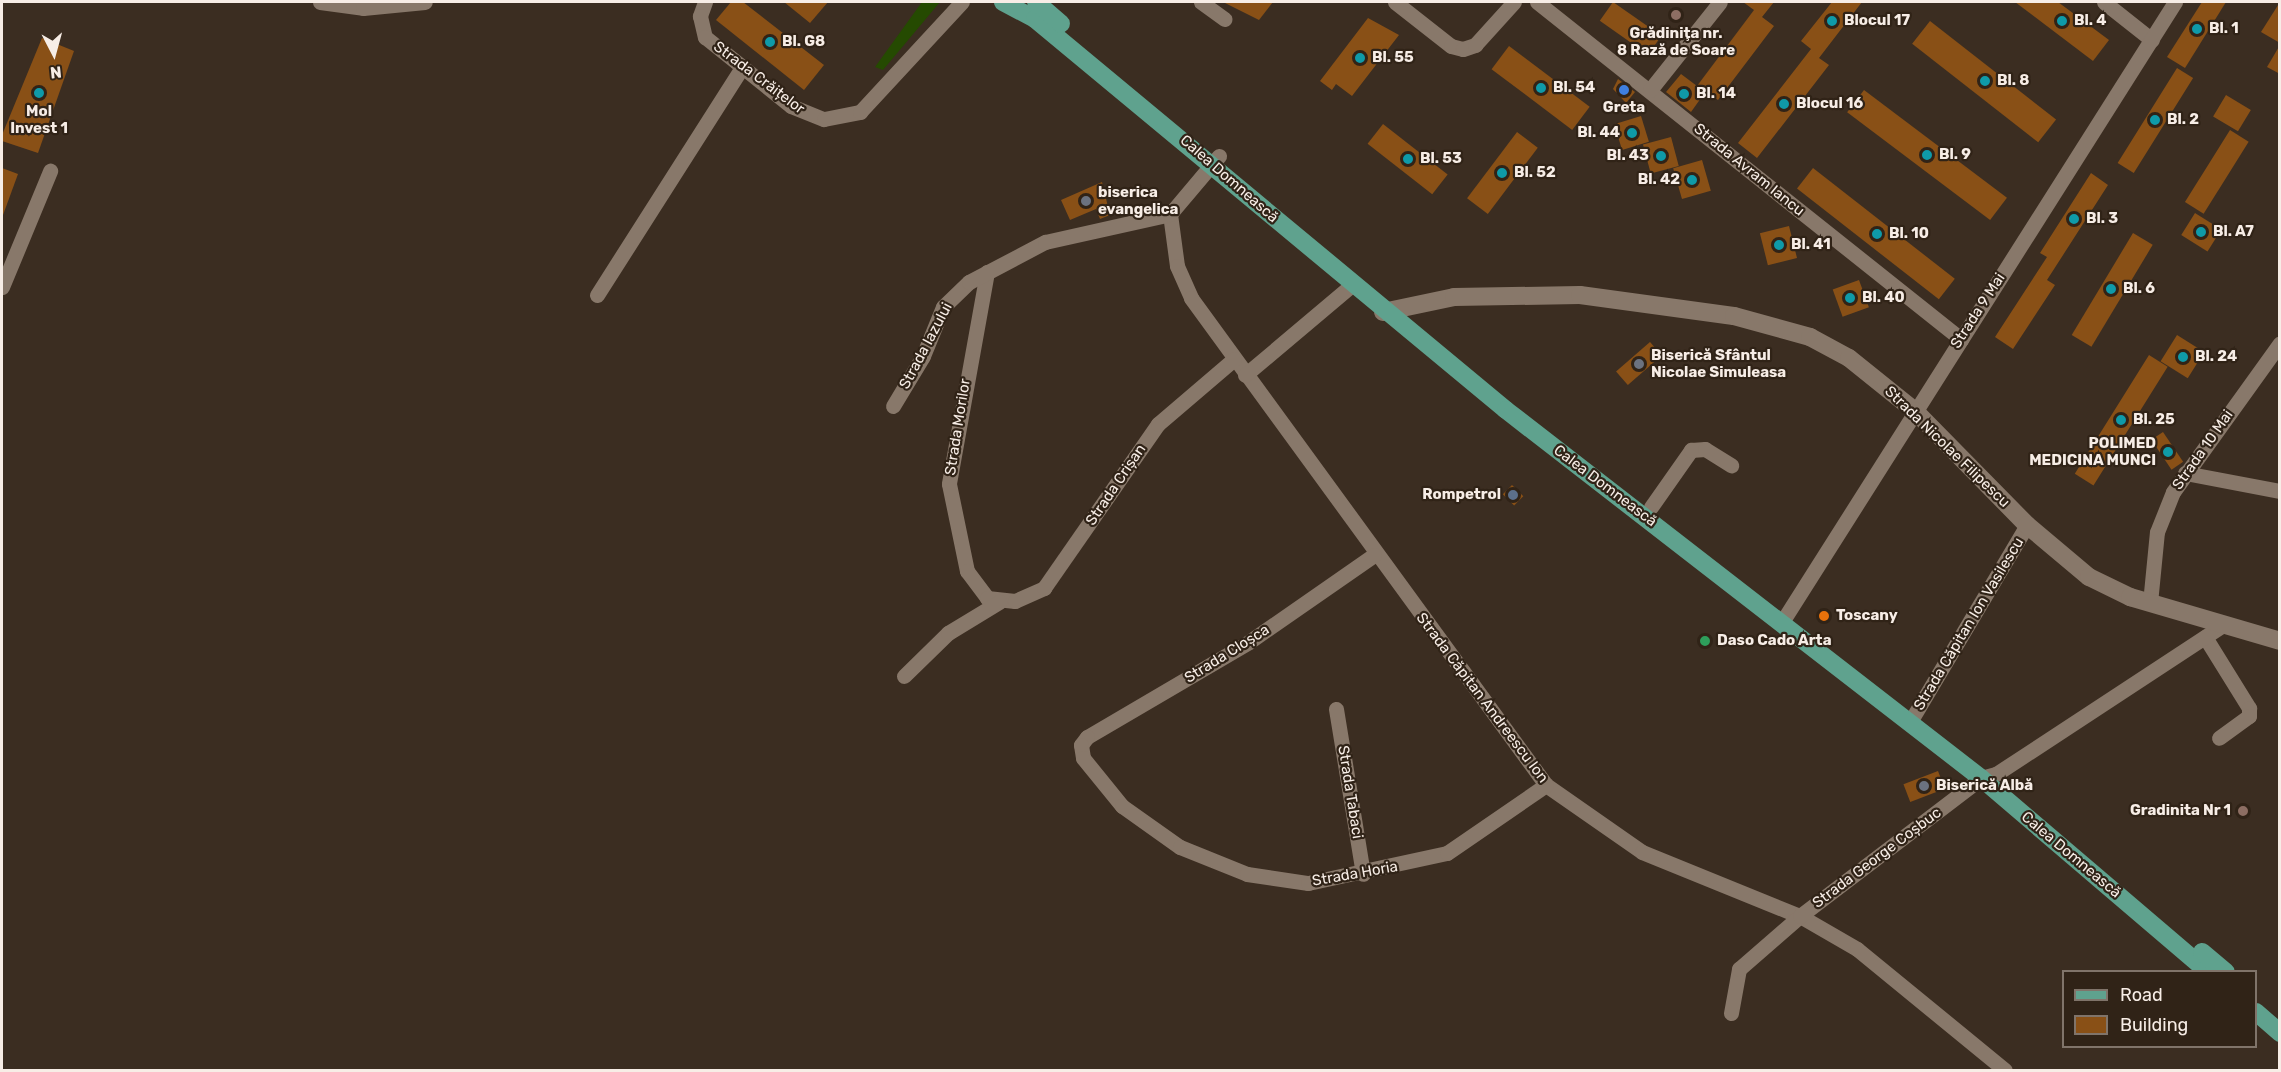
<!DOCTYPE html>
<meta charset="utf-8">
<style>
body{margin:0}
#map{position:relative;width:2281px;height:1072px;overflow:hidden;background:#3b2d21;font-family:Rubik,sans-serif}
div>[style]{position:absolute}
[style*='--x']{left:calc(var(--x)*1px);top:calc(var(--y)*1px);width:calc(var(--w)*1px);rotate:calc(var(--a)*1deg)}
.green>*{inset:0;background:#254a01}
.building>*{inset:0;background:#895016;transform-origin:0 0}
.street>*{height:15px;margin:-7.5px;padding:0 7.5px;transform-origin:7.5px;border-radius:7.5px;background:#88786a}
.secondary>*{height:18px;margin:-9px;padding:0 9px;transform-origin:9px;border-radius:9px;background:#88786a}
.primary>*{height:18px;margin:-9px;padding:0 9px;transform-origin:9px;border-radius:9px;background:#5fa28e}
.dots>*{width:16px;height:16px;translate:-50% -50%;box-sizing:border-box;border:3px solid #302317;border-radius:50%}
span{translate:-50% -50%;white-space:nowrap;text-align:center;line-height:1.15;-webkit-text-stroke:4.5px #302317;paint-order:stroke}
.poi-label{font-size:15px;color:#f7ede6;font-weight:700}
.left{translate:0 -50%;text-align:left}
.right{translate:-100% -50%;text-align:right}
.street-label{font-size:15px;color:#f7ede6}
.frame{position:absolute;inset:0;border:3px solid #f7ede6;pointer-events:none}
.legend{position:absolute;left:2062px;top:970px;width:195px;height:78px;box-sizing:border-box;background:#302317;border:2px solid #80746a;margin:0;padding:8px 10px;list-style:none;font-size:18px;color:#f7ede6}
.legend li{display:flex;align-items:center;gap:12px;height:30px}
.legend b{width:30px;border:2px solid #80746a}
.north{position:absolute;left:24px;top:24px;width:60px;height:60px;-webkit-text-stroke:4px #302317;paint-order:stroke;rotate:174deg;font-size:16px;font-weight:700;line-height:24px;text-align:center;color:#f7ede6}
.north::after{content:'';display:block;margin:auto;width:21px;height:27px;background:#f7ede6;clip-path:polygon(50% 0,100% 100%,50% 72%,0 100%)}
</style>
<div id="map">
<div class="green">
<div style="clip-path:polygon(922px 2px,940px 2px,883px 70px,875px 67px)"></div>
</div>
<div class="building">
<div style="clip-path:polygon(731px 2px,743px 2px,824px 65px,804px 90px,716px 20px)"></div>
<div style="clip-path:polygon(784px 2px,828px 2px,810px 23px)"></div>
<div style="clip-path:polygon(1223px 2px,1273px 2px,1259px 20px)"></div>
<div style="left:1613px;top:2px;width:59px;height:23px;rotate:35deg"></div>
<div style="clip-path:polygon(1743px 2px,1774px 2px,1762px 17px,1774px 26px,1718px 100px,1706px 91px,1691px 112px,1666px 92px,1681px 74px,1697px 86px,1754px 10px)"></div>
<div style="clip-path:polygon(1832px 2px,1862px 2px,1819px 58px,1829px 65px,1757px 158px,1738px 143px,1811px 49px,1801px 41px)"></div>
<div style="clip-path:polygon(2015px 2px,2058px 2px,2109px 40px,2093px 61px)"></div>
<div style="clip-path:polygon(2202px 2px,2226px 2px,2185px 68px,2167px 57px)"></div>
<div style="clip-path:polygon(2280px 2px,2280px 43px,2261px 32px)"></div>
<div style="clip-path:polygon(1368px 18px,1399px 35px,1352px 96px,1336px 84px,1332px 90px,1320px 81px)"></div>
<div style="left:1930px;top:21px;width:160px;height:29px;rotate:38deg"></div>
<div style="clip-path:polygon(42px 38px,74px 51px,38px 153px,2px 141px,2px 135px)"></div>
<div style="clip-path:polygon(2280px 45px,2280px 74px,2267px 67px)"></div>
<div style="left:1509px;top:46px;width:101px;height:29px;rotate:37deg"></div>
<div style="left:2177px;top:68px;width:19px;height:112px;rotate:32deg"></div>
<div style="clip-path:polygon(1618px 79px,1635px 92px,1626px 103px,1613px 89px)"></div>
<div style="left:1864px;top:90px;width:179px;height:28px;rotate:37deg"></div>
<div style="left:2226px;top:95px;width:29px;height:25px;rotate:31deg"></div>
<div style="left:1641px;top:116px;width:27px;height:28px;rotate:73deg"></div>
<div style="left:1383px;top:124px;width:82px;height:25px;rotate:38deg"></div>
<div style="left:2230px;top:130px;width:22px;height:85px;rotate:32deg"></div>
<div style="left:1517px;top:132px;width:26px;height:83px;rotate:37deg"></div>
<div style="left:1671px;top:137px;width:30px;height:29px;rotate:75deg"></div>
<div style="left:1702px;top:160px;width:32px;height:30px;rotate:74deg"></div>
<div style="clip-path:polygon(2px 168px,18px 174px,3px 215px,2px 215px)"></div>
<div style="left:1813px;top:168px;width:180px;height:26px;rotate:38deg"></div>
<div style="clip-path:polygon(2091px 173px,2108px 185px,2047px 280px,2055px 285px,2013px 349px,1995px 337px,2047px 257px,2040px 253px)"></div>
<div style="clip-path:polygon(1102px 182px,1110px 215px,1100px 219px,1096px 209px,1070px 220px,1061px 200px)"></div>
<div style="left:2195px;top:213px;width:31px;height:26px;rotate:32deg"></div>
<div style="left:1789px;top:226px;width:33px;height:30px;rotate:76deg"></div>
<div style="left:2133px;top:233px;width:23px;height:119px;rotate:31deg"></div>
<div style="left:1859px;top:280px;width:29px;height:28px;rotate:70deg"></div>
<div style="left:2177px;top:335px;width:32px;height:31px;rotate:32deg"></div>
<div style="left:1650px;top:342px;width:18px;height:45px;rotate:49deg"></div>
<div style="left:2149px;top:355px;width:22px;height:140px;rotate:32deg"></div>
<div style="left:2163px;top:432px;width:36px;height:14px;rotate:56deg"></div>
<div style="left:1512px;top:485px;width:16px;height:13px;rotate:45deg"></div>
<div style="left:1938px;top:771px;width:19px;height:37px;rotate:69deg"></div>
</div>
<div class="street">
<div style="--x:320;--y:2;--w:43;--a:7.9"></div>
<div style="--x:363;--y:8;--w:62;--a:-5.5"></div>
<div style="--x:705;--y:2;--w:15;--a:110"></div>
<div style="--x:700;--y:16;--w:22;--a:77"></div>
<div style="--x:705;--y:37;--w:110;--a:38.7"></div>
<div style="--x:791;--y:106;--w:35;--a:22"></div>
<div style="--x:824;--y:119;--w:37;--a:-11"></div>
<div style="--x:860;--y:112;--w:150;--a:-47.2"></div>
<div style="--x:1201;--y:2;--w:29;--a:36"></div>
<div style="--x:1395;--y:2;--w:71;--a:38.2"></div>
<div style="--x:1451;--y:46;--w:12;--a:14"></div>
<div style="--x:1463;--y:49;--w:13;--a:-18"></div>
<div style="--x:1475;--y:45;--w:58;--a:-47.8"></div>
<div style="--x:1537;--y:2;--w:542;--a:38.48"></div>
<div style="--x:2104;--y:2;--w:61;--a:38.4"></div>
<div style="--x:1650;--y:90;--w:112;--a:-51.5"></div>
<div style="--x:1170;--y:214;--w:52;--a:82.3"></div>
<div style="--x:1177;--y:266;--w:35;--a:66"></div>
<div style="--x:1191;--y:298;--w:603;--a:53.91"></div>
<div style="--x:1546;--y:785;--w:117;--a:34.9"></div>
<div style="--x:1642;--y:852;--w:170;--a:22.1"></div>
<div style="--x:1800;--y:916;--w:66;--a:30.1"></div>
<div style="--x:1857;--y:949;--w:191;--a:39.3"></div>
<div style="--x:987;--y:272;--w:215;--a:100.2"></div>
<div style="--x:949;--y:484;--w:89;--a:78.3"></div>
<div style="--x:967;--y:571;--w:34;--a:53"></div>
<div style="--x:987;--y:598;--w:28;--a:6"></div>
<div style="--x:1015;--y:601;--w:32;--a:-24"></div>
<div style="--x:1044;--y:588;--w:200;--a:-55.2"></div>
<div style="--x:1158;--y:424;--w:100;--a:-40.5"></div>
<div style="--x:2;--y:287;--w:126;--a:-67.5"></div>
<div style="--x:597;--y:295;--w:268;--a:-57.5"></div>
<div style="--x:1245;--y:375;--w:140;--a:-40.1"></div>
<div style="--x:893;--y:406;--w:58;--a:-59"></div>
<div style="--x:923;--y:356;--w:53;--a:-67.8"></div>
<div style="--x:943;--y:307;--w:36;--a:-44"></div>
<div style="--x:969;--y:282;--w:86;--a:-27.8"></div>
<div style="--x:1045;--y:242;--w:128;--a:-12.6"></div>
<div style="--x:1170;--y:214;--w:76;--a:-49.8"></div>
<div style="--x:2185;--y:473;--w:97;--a:10.7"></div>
<div style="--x:1651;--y:507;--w:70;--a:-54.9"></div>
<div style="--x:1691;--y:450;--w:14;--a:-4"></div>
<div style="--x:1705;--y:449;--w:31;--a:32"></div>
<div style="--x:1374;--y:555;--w:152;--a:145.2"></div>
<div style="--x:1249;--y:642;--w:188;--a:149.6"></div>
<div style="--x:1087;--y:737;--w:10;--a:127"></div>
<div style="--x:1081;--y:745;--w:13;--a:81"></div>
<div style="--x:1083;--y:758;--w:62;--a:50.9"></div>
<div style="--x:1122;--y:806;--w:71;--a:35.3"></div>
<div style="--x:1180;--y:847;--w:72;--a:21.9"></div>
<div style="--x:1247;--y:874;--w:62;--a:8.4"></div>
<div style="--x:1308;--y:883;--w:142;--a:-12.2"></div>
<div style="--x:1447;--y:853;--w:120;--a:-34.5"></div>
<div style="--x:2150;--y:603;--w:71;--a:-84.4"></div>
<div style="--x:2157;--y:532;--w:43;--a:-68.2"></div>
<div style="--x:2173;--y:492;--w:183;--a:-54.3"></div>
<div style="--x:1782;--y:622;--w:734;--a:-57.63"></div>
<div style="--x:2205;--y:637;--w:84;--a:58.2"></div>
<div style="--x:2249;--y:708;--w:8;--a:90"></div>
<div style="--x:2249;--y:716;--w:37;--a:144"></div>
<div style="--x:904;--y:676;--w:62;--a:-44.3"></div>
<div style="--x:948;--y:633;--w:60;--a:-31.3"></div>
<div style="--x:1336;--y:709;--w:167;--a:80.7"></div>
<div style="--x:1910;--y:722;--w:229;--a:-59.3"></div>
<div style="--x:1731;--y:1013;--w:45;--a:-79.7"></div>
<div style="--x:1739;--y:969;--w:81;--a:-41"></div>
<div style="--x:1800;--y:916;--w:228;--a:-37.3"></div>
<div style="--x:1981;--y:778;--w:16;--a:-15"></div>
<div style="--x:1996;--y:774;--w:272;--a:-33.3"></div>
</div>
<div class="secondary">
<div style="--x:1383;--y:312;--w:73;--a:-11.9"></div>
<div style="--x:1454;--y:297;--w:126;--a:-0.9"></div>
<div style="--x:1580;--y:295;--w:155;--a:7.8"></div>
<div style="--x:1734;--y:316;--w:79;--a:15.4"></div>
<div style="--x:1810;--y:337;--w:44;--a:28.3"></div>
<div style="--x:1849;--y:358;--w:85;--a:38.8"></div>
<div style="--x:1915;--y:411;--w:160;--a:45.5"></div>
<div style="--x:2027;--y:525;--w:81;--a:40"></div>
<div style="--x:2089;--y:577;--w:46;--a:26"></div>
<div style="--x:2130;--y:597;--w:156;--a:16.3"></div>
</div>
<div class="primary">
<div style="--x:1003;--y:2;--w:36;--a:28"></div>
<div style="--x:1035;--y:19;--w:612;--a:39.7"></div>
<div style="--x:1506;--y:410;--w:601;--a:37.77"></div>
<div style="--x:1981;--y:778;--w:299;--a:40.5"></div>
<div style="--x:1036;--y:2;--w:33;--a:41"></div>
<div style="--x:2202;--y:952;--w:31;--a:40"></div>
<div style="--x:2256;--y:1012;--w:32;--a:41"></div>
</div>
<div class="dots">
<div style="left:1676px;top:15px;background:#8d6e63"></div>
<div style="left:1832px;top:21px;background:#0f9aa8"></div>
<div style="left:2062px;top:21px;background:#0f9aa8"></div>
<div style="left:2197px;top:29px;background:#0f9aa8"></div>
<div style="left:770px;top:42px;background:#0f9aa8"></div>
<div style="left:1360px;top:58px;background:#0f9aa8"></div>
<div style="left:1985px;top:81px;background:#0f9aa8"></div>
<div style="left:1541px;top:88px;background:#0f9aa8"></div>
<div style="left:1624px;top:90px;background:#3f7fe0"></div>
<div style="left:39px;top:93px;background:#0f9aa8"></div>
<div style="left:1684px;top:94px;background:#0f9aa8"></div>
<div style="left:1784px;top:104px;background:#0f9aa8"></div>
<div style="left:2155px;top:120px;background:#0f9aa8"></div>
<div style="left:1632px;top:133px;background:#0f9aa8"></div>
<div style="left:1927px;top:155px;background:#0f9aa8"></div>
<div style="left:1661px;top:156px;background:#0f9aa8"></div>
<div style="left:1408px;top:159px;background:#0f9aa8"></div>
<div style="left:1502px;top:173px;background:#0f9aa8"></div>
<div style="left:1692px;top:180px;background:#0f9aa8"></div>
<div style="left:1086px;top:201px;background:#6b7280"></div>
<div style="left:2074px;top:219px;background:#0f9aa8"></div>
<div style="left:2201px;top:232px;background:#0f9aa8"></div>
<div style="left:1877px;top:234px;background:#0f9aa8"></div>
<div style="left:1779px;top:245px;background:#0f9aa8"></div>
<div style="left:2111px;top:289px;background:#0f9aa8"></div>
<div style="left:1850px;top:298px;background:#0f9aa8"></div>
<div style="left:2183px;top:357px;background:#0f9aa8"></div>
<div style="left:1639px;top:364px;background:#6b7280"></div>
<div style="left:2121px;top:420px;background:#0f9aa8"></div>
<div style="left:2168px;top:452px;background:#0f9aa8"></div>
<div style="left:1513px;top:495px;background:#5c6f8a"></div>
<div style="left:1824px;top:616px;background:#e8710a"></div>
<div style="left:1705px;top:641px;background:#2e9e5b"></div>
<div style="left:1924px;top:786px;background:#6b7280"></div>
<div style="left:2243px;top:811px;background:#8d6e63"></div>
</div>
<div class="poi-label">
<span class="left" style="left:1844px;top:21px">Blocul 17</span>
<span class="left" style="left:2074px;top:21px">Bl. 4</span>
<span class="left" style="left:2209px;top:29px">Bl. 1</span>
<span style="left:1676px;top:42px">Grădiniţa nr.<br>8 Rază de Soare</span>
<span class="left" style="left:782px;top:42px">Bl. G8</span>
<span class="left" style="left:1372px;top:58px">Bl. 55</span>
<span class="left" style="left:1997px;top:81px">Bl. 8</span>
<span class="left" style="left:1553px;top:88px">Bl. 54</span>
<span class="left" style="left:1696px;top:94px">Bl. 14</span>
<span class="left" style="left:1796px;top:104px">Blocul 16</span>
<span style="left:1624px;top:108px">Greta</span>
<span style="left:39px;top:120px">Mol<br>Invest 1</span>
<span class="left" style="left:2167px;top:120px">Bl. 2</span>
<span class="right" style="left:1620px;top:133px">Bl. 44</span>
<span class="left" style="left:1939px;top:155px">Bl. 9</span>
<span class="right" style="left:1649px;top:156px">Bl. 43</span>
<span class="left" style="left:1420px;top:159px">Bl. 53</span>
<span class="left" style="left:1514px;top:173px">Bl. 52</span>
<span class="right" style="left:1680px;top:180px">Bl. 42</span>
<span class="left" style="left:1098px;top:201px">biserica<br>evangelica</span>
<span class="left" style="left:2086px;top:219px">Bl. 3</span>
<span class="left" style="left:2213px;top:232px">Bl. A7</span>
<span class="left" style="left:1889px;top:234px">Bl. 10</span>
<span class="left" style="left:1791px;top:245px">Bl. 41</span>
<span class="left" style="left:2123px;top:289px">Bl. 6</span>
<span class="left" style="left:1862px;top:298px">Bl. 40</span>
<span class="left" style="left:1651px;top:364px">Biserică Sfântul<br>Nicolae Simuleasa</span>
<span class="left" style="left:2195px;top:357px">Bl. 24</span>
<span class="left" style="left:2133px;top:420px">Bl. 25</span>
<span class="right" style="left:2156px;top:452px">POLIMED<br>MEDICINA MUNCI</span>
<span class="right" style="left:1501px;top:495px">Rompetrol</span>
<span class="left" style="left:1836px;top:616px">Toscany</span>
<span class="left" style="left:1717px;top:641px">Daso Cado Arta</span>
<span class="left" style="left:1936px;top:786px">Biserică Albă</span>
<span class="right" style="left:2231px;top:811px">Gradinita Nr 1</span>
</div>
<div class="street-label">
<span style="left:759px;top:78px;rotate:37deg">Strada Crăițelor</span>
<span style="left:1749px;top:170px;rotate:39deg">Strada Avram Iancu</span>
<span style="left:1229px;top:179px;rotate:41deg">Calea Domnească</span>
<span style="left:1978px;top:311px;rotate:-57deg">Strada 9 Mai</span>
<span style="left:926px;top:346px;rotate:-62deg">Strada Iazului</span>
<span style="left:958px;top:427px;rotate:-81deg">Strada Morilor</span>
<span style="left:1947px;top:447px;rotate:44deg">Strada Nicolae Filipescu</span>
<span style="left:2203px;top:450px;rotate:-55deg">Strada 10 Mai</span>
<span style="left:1116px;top:485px;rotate:-56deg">Strada Crișan</span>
<span style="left:1605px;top:486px;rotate:37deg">Calea Domnească</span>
<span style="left:1969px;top:624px;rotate:-59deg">Strada Căpitan Ion Vasilescu</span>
<span style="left:1227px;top:654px;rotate:-32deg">Strada Cloșca</span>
<span style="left:1482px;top:698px;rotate:53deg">Strada Căpitan Andreescu Ion</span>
<span style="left:1350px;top:792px;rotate:81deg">Strada Tabaci</span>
<span style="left:2071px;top:855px;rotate:40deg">Calea Domnească</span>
<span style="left:1877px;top:858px;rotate:-37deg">Strada George Coșbuc</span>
<span style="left:1355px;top:874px;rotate:-10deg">Strada Horia</span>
</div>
<div class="frame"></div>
<ul class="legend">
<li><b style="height:8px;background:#5fa28e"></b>Road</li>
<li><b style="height:16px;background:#895016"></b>Building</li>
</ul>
<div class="north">N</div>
</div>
